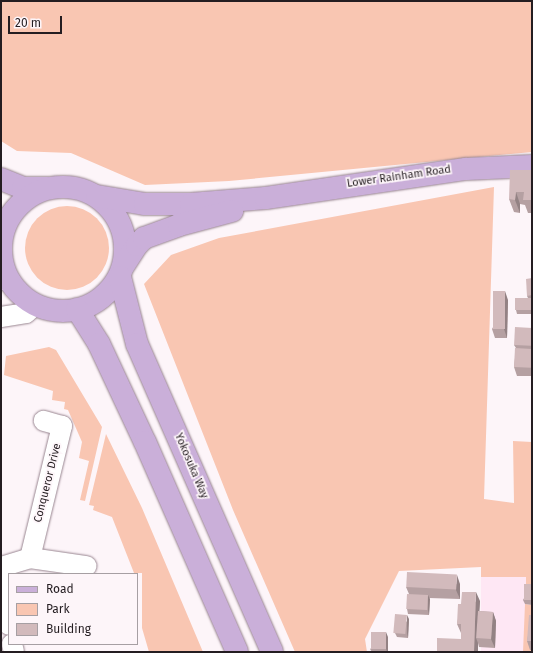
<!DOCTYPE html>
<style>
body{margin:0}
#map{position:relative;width:533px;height:653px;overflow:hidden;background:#fdf5f9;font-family:"Fira Sans",sans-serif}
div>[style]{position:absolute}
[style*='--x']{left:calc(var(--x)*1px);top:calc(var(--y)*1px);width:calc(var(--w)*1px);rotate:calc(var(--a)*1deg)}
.built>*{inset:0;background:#fee7f4;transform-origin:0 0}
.green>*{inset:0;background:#f9c6b2}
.round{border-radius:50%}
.roads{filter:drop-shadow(0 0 1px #998691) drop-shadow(0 0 1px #998691)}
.minor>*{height:20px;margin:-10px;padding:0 10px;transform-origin:10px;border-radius:10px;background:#fff}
.major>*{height:22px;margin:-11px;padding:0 11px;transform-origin:11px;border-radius:11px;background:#caafd9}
.major>.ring{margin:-11px;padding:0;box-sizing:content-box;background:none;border:22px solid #caafd9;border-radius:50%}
.wall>*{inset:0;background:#b5a0a2}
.shaded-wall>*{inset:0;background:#938284}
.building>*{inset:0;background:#d2babc;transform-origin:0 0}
span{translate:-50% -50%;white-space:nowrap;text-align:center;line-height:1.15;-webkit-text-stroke:3.5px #fdf5f9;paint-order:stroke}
.street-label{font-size:11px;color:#241d21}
.frame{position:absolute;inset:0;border:2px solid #241d21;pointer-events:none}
.legend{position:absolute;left:8px;top:573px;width:130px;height:72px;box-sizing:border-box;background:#fdf5f9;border:1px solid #a69fa3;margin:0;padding:5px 7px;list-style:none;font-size:12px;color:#241d21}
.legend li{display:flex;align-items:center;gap:8px;height:20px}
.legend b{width:20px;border:1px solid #a69fa3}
.scale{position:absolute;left:8px;top:16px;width:54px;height:18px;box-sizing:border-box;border:2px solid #241d21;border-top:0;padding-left:5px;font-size:12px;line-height:14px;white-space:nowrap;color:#241d21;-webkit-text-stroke:3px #fdf5f9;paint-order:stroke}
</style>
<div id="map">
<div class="built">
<div style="left:481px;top:577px;width:46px;height:75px"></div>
</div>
<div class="green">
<div style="clip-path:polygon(1px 1px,532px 1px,532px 152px,229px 181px,145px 185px,71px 153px,17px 151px,1px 141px)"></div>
<div style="clip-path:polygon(494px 187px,484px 499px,514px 503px,513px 441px,532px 442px,532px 588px,526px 587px,526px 577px,481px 577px,481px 567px,399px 571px,365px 639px,367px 652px,295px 652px,233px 510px,144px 284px,171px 255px,219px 238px)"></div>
<div class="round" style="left:25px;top:206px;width:84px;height:84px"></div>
<div style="clip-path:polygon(49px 347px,56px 350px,102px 427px,85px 501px,80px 500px,89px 461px,79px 458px,82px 442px,68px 410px,64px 409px,65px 402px,52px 400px,53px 391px,4px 375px,6px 356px)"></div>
<div style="clip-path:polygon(106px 434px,142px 508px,203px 652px,149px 652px,142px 628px,142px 573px,134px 573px,112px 517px,93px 510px,94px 506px,89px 505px)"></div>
<div style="clip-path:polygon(525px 604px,532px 605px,532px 652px,523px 652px)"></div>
</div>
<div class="roads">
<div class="minor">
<div style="--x:1;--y:280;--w:8;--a:-50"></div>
<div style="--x:1;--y:317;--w:25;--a:-9"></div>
<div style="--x:26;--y:313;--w:13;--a:-42"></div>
<div style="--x:30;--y:558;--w:136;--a:-76.4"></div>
<div style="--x:62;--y:426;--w:19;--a:-164"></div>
<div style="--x:1;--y:567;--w:30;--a:-17"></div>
<div style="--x:30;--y:558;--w:57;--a:8.1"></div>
<div style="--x:4;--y:567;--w:58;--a:85.1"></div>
<div style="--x:12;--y:644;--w:8;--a:76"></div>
</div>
<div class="major">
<div style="--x:1;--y:179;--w:24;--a:22"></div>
<div style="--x:23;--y:188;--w:24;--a:0"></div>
<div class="ring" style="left:1px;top:187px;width:102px;height:102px"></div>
<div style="--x:97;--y:196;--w:49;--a:9.5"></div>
<div style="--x:145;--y:204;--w:46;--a:0"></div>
<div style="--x:191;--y:204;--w:75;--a:-4.6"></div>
<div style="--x:266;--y:198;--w:202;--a:-8.3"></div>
<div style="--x:466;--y:169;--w:66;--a:-2.6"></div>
<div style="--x:124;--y:265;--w:24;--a:-57"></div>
<div style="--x:137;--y:245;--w:10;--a:-45"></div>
<div style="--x:144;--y:238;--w:37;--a:-20"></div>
<div style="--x:179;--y:225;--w:55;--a:-14.8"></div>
<div style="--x:120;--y:277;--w:69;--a:75.8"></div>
<div style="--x:137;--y:344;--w:336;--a:66.3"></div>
<div style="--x:77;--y:309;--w:41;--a:57.8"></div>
<div style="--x:99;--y:344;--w:108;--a:64.9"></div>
<div style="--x:145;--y:442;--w:229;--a:66.3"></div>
</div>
</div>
<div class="wall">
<div style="clip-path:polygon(532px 170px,532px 213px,528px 213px,525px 205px,520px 204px,520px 213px,514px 212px,509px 199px)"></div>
<div style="clip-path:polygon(532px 278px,532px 314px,517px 314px,516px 310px,528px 298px,527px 296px)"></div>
<div style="clip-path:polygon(508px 300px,507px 338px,495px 338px,492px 329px)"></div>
<div style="clip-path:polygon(532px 328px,532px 376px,517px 376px,514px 367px,516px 348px,514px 345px)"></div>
<div style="clip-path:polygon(460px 584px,460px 599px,429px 598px,430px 599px,429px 615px,408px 614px,407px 609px,409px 594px,406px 587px)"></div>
<div style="clip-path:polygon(532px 584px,532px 605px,525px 604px,523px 600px)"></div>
<div style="clip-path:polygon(480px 601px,479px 611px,493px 612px,496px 621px,495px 648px,479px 647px,478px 643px,478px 652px,437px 652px,461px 639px,461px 633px,457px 624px,461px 604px)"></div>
<div style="clip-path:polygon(532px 615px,532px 650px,530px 650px,527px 641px)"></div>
<div style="clip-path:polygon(409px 619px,408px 638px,397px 637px,395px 633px)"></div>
<div style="clip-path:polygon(388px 637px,388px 652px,372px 652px,370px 649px)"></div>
</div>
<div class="shaded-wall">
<div style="clip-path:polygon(516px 192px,520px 204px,520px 213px,515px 200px)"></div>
<div style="clip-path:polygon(505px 291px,508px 300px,507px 338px,504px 329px)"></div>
<div style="clip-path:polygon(457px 575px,460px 584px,460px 599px,456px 590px)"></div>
<div style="clip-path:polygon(476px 592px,480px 601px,478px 638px,476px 638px,478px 643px,478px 652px,474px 652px)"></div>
<div style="clip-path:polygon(428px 595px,430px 599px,429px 615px,428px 610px)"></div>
<div style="clip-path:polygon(493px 612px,496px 621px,495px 648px,491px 639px)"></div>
<div style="clip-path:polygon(407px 615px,409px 619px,408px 638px,407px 633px)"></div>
<div style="clip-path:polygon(386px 632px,388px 637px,388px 652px,387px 652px,386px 649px)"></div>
</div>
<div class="building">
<div style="clip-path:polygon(510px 170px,532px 170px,532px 200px,523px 200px,524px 192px,516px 192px,515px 200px,509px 199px)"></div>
<div style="clip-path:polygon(532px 278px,532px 295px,527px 296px,526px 279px)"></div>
<div style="left:493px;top:291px;width:12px;height:38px"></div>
<div style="left:515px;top:298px;width:17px;height:12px"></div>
<div style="left:515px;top:327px;width:17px;height:18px;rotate:3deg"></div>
<div style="left:515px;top:348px;width:17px;height:19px;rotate:3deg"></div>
<div style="left:407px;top:572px;width:50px;height:15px;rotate:3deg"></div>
<div style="left:524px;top:584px;width:8px;height:16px"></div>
<div style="clip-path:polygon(462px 592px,476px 592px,474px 652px,437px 652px,437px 638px,461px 639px,461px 624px,457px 624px,458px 604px,461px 604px)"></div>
<div style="left:407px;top:594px;width:21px;height:15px;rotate:3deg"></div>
<div style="left:478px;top:611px;width:15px;height:27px;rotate:4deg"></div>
<div style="left:395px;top:614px;width:12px;height:19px;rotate:5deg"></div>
<div style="clip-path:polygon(529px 615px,532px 615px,532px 641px,527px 641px)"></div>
<div style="left:371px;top:632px;width:15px;height:17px"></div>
</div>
<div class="street-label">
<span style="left:399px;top:177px;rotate:-8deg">Lower Rainham Road</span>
<span style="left:191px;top:466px;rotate:67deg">Yokosuka Way</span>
<span style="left:48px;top:483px;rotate:-76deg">Conqueror Drive</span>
</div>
<div class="frame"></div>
<ul class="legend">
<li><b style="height:5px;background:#caafd9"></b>Road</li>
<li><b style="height:11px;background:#f9c6b2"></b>Park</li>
<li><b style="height:11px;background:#d2babc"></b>Building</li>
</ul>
<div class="scale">20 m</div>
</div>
